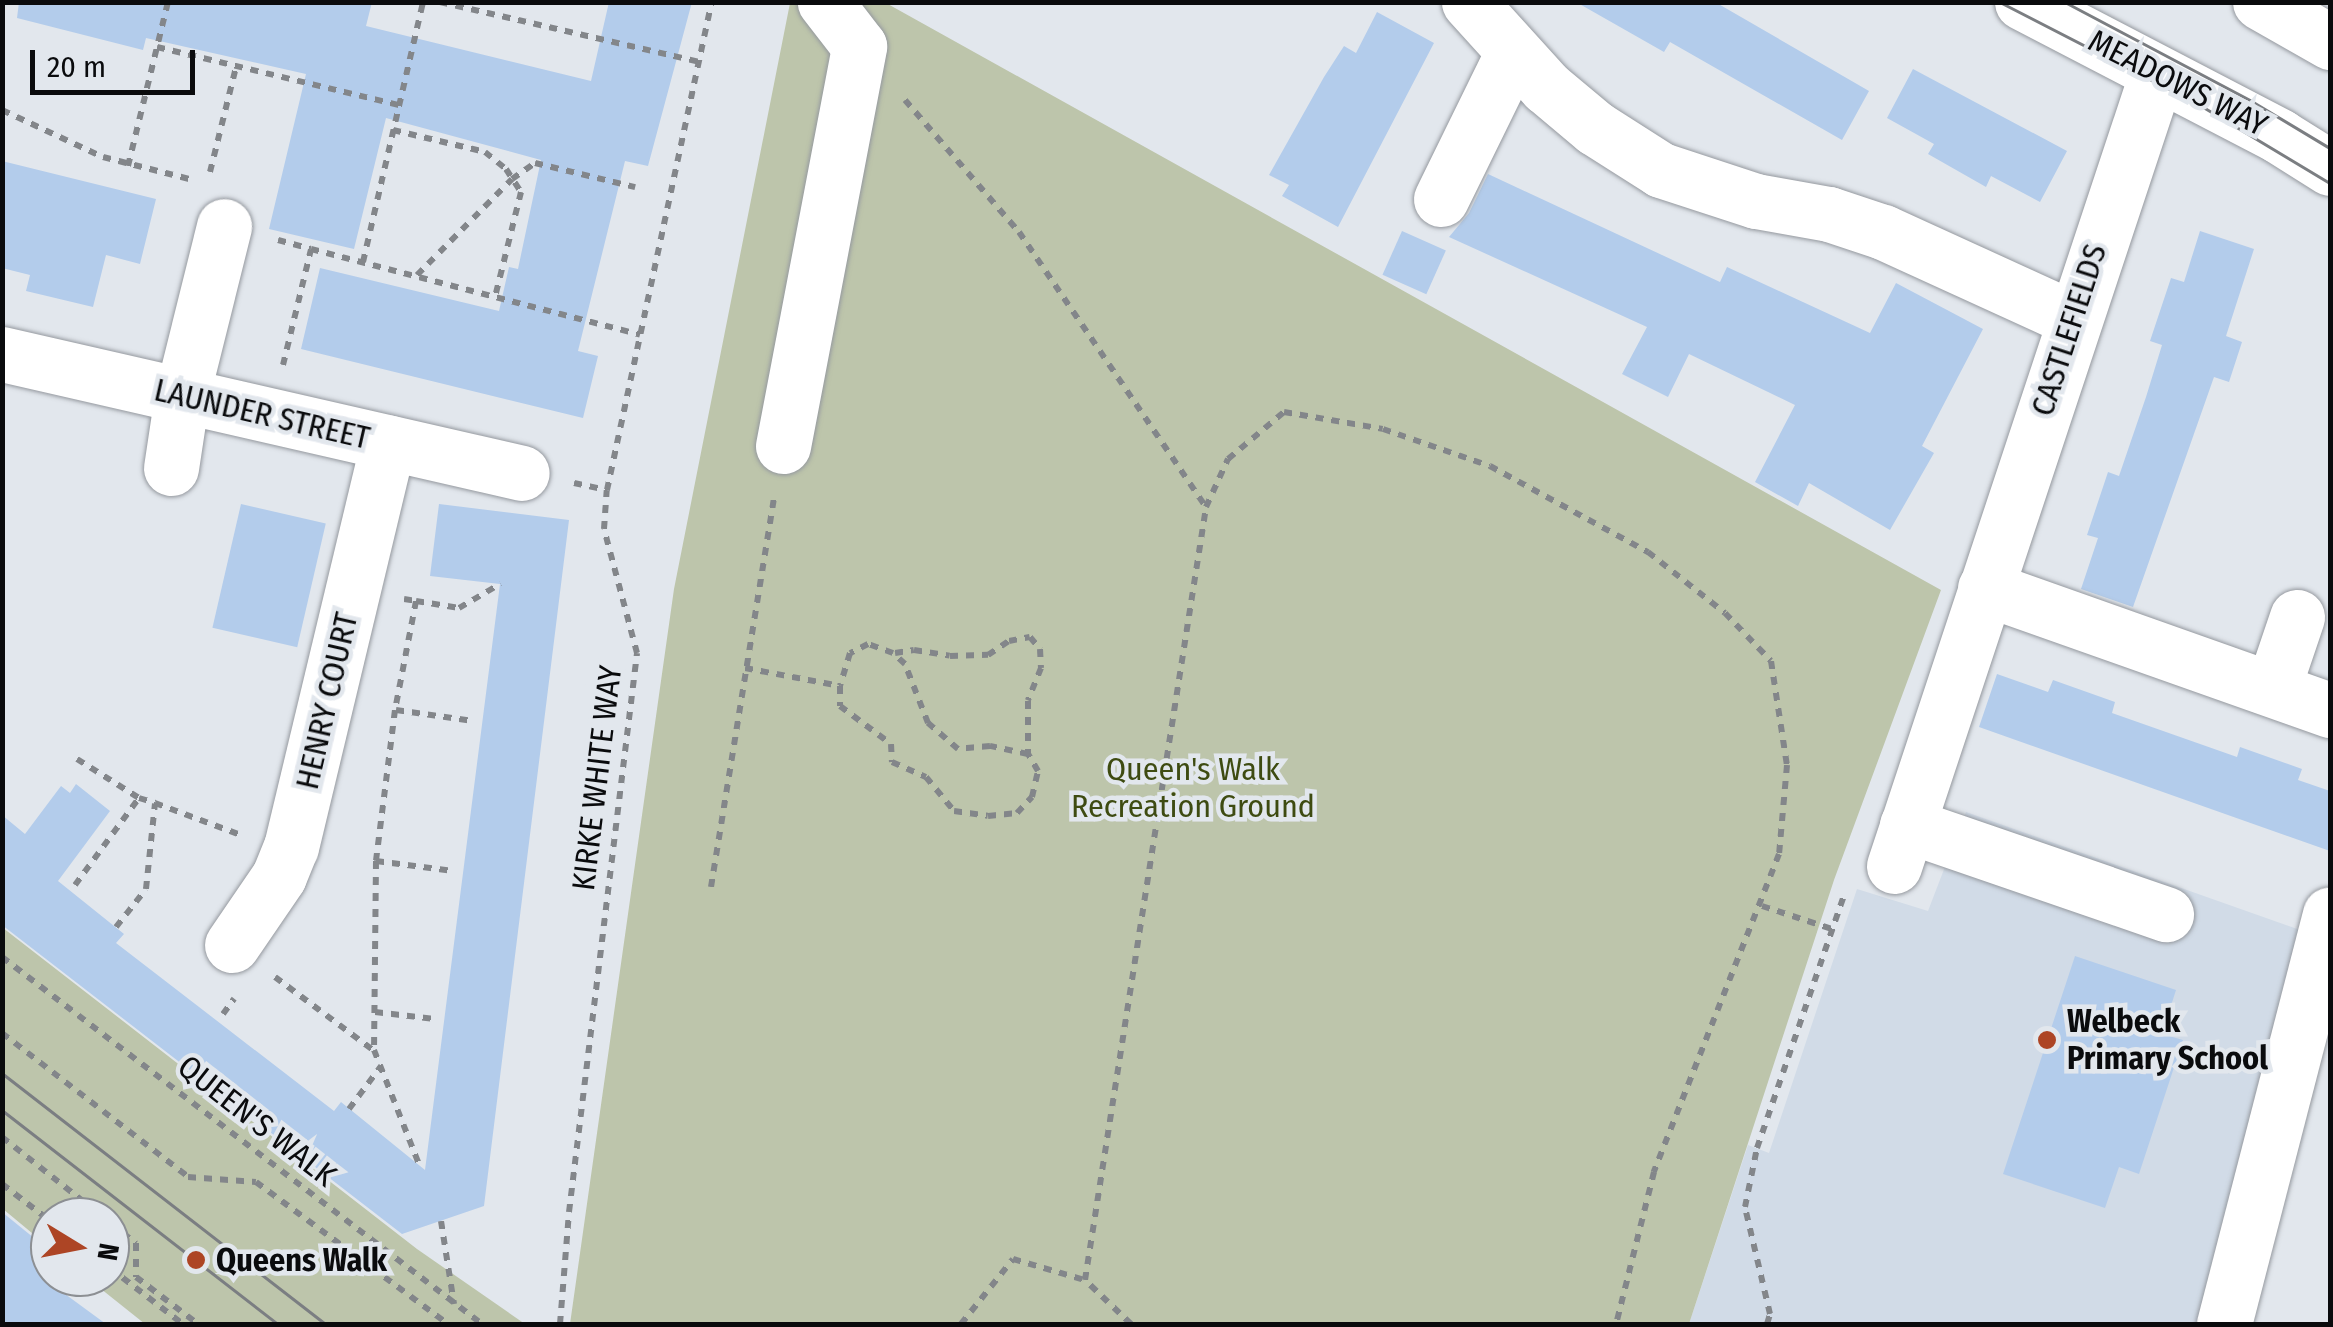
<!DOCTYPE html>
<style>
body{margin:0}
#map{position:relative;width:2333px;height:1327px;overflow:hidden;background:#e2e7ed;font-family:"Fira Sans Condensed",sans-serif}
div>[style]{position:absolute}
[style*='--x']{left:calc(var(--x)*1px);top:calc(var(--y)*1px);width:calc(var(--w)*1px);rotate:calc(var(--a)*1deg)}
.built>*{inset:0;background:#d1dbe7}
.green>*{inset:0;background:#bdc5ab}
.building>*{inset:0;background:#b3cceb;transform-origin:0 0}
.path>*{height:6px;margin-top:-3px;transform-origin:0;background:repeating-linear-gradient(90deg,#83868a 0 8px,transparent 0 16px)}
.roads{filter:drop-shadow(0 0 2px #95999f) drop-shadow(0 0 2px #95999f)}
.minor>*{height:55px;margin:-27.5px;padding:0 27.5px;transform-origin:27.5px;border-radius:27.5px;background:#fff}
.tram>*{height:2.5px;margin:-1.25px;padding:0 1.25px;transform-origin:1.25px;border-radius:1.25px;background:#7b7e82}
.dots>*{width:28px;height:28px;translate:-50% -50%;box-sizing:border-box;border:5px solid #e2e7ed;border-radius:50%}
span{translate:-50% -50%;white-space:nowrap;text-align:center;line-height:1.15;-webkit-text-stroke:9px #e2e7ed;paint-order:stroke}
.street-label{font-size:32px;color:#0a0b0d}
.park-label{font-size:32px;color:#3e4b11}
.poi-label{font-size:32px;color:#0a0b0d;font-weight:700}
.left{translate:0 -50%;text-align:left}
.frame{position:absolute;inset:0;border:5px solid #0a0b0d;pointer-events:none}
.north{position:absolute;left:30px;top:1197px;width:100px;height:100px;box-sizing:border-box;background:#e2e7ed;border:2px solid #8c8f93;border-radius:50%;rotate:100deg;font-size:28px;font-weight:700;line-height:40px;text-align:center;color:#0a0b0d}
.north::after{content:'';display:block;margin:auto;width:35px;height:45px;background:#ad4525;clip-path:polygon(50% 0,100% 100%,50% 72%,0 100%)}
.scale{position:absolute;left:30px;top:50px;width:165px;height:45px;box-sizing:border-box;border:5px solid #0a0b0d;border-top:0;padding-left:12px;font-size:30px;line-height:35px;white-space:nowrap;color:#0a0b0d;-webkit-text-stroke:8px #e2e7ed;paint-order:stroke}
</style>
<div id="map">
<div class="built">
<div style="clip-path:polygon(1966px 812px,2314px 935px,2214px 1324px,1689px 1324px,1748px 1145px,1769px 1153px,1857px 889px,1928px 911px)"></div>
</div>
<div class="green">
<div style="clip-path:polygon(790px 3px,886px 3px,1941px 590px,1834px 880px,1689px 1324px,570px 1324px,674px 589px)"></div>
<div style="clip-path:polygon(3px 928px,417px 1249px,525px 1324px,145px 1324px,86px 1277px,110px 1277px,110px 1217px,50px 1217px,50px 1248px,3px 1209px)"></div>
</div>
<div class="building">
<div style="clip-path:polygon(19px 2px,372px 2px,366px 26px,591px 81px,609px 2px,692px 2px,648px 166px,625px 161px,578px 351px,598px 356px,583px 418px,301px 349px,320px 268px,499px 311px,509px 267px,518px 269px,541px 160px,386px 118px,354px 249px,269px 229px,306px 74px,146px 38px,143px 50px,17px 18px)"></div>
<div style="clip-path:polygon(1576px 2px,1715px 2px,1869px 91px,1842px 140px,1670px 42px,1664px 52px)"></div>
<div style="clip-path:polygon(1377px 12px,1434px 43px,1338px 227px,1282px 196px,1289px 185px,1269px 175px,1324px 77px,1344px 46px,1356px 53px)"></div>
<div style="clip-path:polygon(1913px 69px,2067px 151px,2040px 202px,1991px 176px,1986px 187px,1928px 154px,1934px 144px,1887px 118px)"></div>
<div style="clip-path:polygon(2px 161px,156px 199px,140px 264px,106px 255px,93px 307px,26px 291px,30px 275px,2px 268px)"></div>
<div style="clip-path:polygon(1488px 174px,1720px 282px,1727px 267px,1870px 333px,1896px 283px,1983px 329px,1922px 446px,1934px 453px,1890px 530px,1809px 483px,1798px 506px,1755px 482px,1795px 405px,1689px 354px,1668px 397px,1622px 374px,1647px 327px,1449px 237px,1469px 213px)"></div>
<div style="left:1402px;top:231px;width:48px;height:48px;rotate:24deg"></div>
<div style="clip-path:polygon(2200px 231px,2254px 249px,2226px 336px,2242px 342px,2229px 382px,2214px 377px,2133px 607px,2081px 589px,2098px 538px,2087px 535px,2108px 472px,2119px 476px,2146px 397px,2162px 345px,2150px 341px,2171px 278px,2184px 282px)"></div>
<div style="left:241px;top:504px;width:87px;height:127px;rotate:13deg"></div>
<div style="clip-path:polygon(439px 504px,569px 520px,484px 1206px,402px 1234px,2px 925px,2px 815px,25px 834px,61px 786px,70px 793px,76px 784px,110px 811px,58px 881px,124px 934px,116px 943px,334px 1111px,341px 1102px,425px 1170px,500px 584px,430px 576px)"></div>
<div style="clip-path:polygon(1997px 674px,2048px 692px,2053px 680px,2115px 702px,2112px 713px,2237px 757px,2240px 747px,2302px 769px,2298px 780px,2330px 791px,2330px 851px,1979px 727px)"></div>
<div style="clip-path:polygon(2075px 956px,2176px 990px,2162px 1034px,2183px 1040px,2139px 1174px,2119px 1167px,2105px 1208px,2003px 1174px)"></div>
<div style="clip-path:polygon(2px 1212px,50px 1251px,50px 1283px,106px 1324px,2px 1324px)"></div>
</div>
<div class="path">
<div style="--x:440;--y:2;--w:266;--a:13"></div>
<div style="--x:157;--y:47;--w:249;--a:13.5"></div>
<div style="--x:905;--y:100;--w:174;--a:49.2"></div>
<div style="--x:1019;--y:232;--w:333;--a:55.8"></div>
<div style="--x:2;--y:110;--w:111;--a:25"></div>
<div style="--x:103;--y:157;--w:93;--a:14.3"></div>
<div style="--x:393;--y:130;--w:95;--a:13.4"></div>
<div style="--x:485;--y:152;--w:27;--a:39"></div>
<div style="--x:506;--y:169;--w:27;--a:57"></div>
<div style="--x:521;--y:192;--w:108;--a:103.9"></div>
<div style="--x:128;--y:166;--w:169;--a:-76.3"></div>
<div style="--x:210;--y:172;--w:108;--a:-76.1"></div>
<div style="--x:278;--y:240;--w:34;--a:15"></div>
<div style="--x:363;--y:262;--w:267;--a:-77"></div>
<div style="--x:417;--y:275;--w:135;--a:-45.3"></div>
<div style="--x:512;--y:179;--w:28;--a:-35"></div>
<div style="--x:535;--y:163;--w:103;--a:13.5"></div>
<div style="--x:283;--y:365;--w:119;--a:-76.4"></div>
<div style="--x:311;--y:249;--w:340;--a:14.6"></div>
<div style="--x:574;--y:483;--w:34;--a:12"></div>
<div style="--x:404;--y:599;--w:12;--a:9"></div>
<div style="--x:416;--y:601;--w:111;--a:100.9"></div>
<div style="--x:395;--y:710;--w:152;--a:97.2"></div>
<div style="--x:376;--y:861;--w:189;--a:90.6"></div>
<div style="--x:374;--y:1050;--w:126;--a:68.5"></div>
<div style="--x:416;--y:601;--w:44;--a:9.2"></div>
<div style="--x:459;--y:608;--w:48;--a:-30.3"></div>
<div style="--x:895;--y:653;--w:19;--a:-9"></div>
<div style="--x:914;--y:650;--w:36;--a:9"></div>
<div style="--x:950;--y:656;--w:38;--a:-2"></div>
<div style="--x:988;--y:655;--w:25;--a:-34"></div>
<div style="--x:1009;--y:641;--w:21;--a:-11"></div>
<div style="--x:1030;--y:637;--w:16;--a:50"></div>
<div style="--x:1040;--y:649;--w:19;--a:87"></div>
<div style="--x:1041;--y:668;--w:35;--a:112"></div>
<div style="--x:1028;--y:701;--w:53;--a:90"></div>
<div style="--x:745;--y:668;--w:97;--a:10.7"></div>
<div style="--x:840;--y:686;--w:20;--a:90"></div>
<div style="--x:840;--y:706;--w:64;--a:36.7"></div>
<div style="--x:891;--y:744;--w:18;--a:87"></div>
<div style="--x:892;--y:762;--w:37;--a:24"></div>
<div style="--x:926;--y:777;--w:44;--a:50.5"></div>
<div style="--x:954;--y:811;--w:34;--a:8"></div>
<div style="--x:988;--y:816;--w:29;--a:-6"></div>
<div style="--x:1017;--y:813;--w:22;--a:-47"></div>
<div style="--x:1032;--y:797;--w:27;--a:-77"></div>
<div style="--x:1038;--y:771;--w:20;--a:-120"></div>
<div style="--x:1028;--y:754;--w:39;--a:-168"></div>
<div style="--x:990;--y:746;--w:32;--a:175"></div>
<div style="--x:958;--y:749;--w:40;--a:-139"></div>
<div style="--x:928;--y:723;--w:63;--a:-111.3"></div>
<div style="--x:905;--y:664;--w:16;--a:-137"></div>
<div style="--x:893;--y:653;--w:27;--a:-160"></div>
<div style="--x:868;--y:644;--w:20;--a:153"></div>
<div style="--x:850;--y:653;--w:34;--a:107"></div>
<div style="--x:396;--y:710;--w:78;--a:8.1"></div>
<div style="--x:77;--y:759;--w:73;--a:32.2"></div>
<div style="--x:376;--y:861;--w:78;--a:7.4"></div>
<div style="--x:75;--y:885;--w:108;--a:-53.7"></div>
<div style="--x:139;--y:798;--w:17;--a:17"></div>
<div style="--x:711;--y:887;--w:393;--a:-80.8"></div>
<div style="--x:1762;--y:906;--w:74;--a:18.2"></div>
<div style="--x:116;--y:927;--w:48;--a:-51.7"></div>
<div style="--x:146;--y:889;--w:86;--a:-84"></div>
<div style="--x:155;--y:803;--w:89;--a:20.5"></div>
<div style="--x:2;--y:957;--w:604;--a:37.4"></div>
<div style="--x:275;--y:977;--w:122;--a:36.7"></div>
<div style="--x:375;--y:1012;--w:60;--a:6.7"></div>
<div style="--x:223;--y:1014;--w:19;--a:-54"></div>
<div style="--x:2;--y:1033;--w:235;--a:37.7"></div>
<div style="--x:188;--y:1177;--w:68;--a:4.2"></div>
<div style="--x:256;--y:1182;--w:239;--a:36.5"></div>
<div style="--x:349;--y:1109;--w:54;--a:-53.3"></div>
<div style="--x:2;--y:1137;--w:129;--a:38.4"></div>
<div style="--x:2;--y:1184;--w:61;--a:37.6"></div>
<div style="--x:441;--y:1221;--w:84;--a:81.1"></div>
<div style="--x:110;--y:1223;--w:33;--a:38"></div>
<div style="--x:136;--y:1243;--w:34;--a:90"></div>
<div style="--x:136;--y:1277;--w:78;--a:37.2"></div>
<div style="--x:110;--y:1268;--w:92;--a:37.5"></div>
<div style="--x:560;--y:1324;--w:112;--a:-85.4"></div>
<div style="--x:569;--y:1212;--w:563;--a:-83.06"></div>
<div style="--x:637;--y:653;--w:128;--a:-104.9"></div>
<div style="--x:604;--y:529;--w:39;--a:-86"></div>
<div style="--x:607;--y:490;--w:499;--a:-77.9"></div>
<div style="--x:961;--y:1324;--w:83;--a:-51.3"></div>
<div style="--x:1013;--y:1259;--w:75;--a:16.3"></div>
<div style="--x:1131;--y:1324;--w:64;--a:-136.3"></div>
<div style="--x:1085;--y:1280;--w:782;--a:-81.1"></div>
<div style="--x:1206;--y:507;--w:53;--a:-65.4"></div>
<div style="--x:1228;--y:459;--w:73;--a:-40"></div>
<div style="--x:1284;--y:412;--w:100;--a:9.7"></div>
<div style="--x:1383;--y:429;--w:113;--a:19.1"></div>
<div style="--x:1490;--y:466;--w:180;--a:28.6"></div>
<div style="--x:1648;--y:552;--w:98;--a:38.4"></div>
<div style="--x:1725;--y:613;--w:66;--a:46.2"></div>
<div style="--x:1771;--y:661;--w:105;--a:81.3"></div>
<div style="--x:1787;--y:765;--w:89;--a:95.1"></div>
<div style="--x:1779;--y:854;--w:342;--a:111.5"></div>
<div style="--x:1654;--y:1172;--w:157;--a:104"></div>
<div style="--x:1767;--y:1324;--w:10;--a:-73"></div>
<div style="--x:1770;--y:1314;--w:110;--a:-103.2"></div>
<div style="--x:1745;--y:1207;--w:60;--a:-78.5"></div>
<div style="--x:1757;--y:1148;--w:271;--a:-71"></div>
</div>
<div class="roads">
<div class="minor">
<div style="--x:1469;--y:2;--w:115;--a:47.8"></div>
<div style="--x:1546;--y:87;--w:64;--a:39.9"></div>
<div style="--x:1595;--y:128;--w:78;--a:32.5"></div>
<div style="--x:1661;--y:170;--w:100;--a:18.1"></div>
<div style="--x:1756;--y:201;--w:74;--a:10.1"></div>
<div style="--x:1829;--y:214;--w:57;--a:18.4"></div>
<div style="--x:1883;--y:232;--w:208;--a:24.5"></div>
<div style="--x:2022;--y:2;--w:290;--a:27.5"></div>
<div style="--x:2279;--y:136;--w:60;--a:32.1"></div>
<div style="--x:2260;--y:2;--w:81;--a:29.7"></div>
<div style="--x:1441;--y:199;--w:164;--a:-63.9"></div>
<div style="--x:2;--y:354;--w:533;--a:12.89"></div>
<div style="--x:783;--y:446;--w:407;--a:-79.2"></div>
<div style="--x:859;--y:46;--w:56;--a:-127.7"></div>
<div style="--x:171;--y:468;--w:74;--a:-81.4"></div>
<div style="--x:182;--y:395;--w:174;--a:-76"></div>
<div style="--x:1985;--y:588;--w:366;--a:19.5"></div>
<div style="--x:2273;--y:688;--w:75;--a:-71.3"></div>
<div style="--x:1907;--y:825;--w:274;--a:19"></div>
<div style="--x:1894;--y:866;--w:835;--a:-71.65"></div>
<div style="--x:232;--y:945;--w:83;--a:-55.7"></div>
<div style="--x:279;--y:876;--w:31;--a:-68"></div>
<div style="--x:291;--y:847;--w:416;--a:-76.5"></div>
<div style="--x:2224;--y:1324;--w:423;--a:-75.5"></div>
</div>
</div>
<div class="tram">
<div style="--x:2000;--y:2;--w:225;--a:27.2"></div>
<div style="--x:2200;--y:105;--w:152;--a:31"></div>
<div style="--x:2065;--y:2;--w:209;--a:27.9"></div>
<div style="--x:2250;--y:100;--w:93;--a:31"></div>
<div style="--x:2;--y:1073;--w:410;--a:37.8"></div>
<div style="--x:2;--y:1110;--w:349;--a:37.8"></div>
</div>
<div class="dots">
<div style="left:2047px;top:1040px;background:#ad4525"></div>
<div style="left:196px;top:1260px;background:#ad4525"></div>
</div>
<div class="street-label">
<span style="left:2178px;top:83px;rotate:27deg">MEADOWS WAY</span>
<span style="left:2069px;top:330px;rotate:-72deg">CASTLEFIELDS</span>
<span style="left:262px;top:414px;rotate:13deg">LAUNDER STREET</span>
<span style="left:327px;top:701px;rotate:-77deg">HENRY COURT</span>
<span style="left:597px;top:778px;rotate:-83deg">KIRKE WHITE WAY</span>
<span style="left:257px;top:1121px;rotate:38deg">QUEEN'S WALK</span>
</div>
<div class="park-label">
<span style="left:1193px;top:788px">Queen's Walk<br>Recreation Ground</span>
</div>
<div class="poi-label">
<span class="left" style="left:2067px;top:1040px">Welbeck<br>Primary School</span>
<span class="left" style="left:216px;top:1260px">Queens Walk</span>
</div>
<div class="frame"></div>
<div class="north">N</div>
<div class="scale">20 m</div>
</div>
